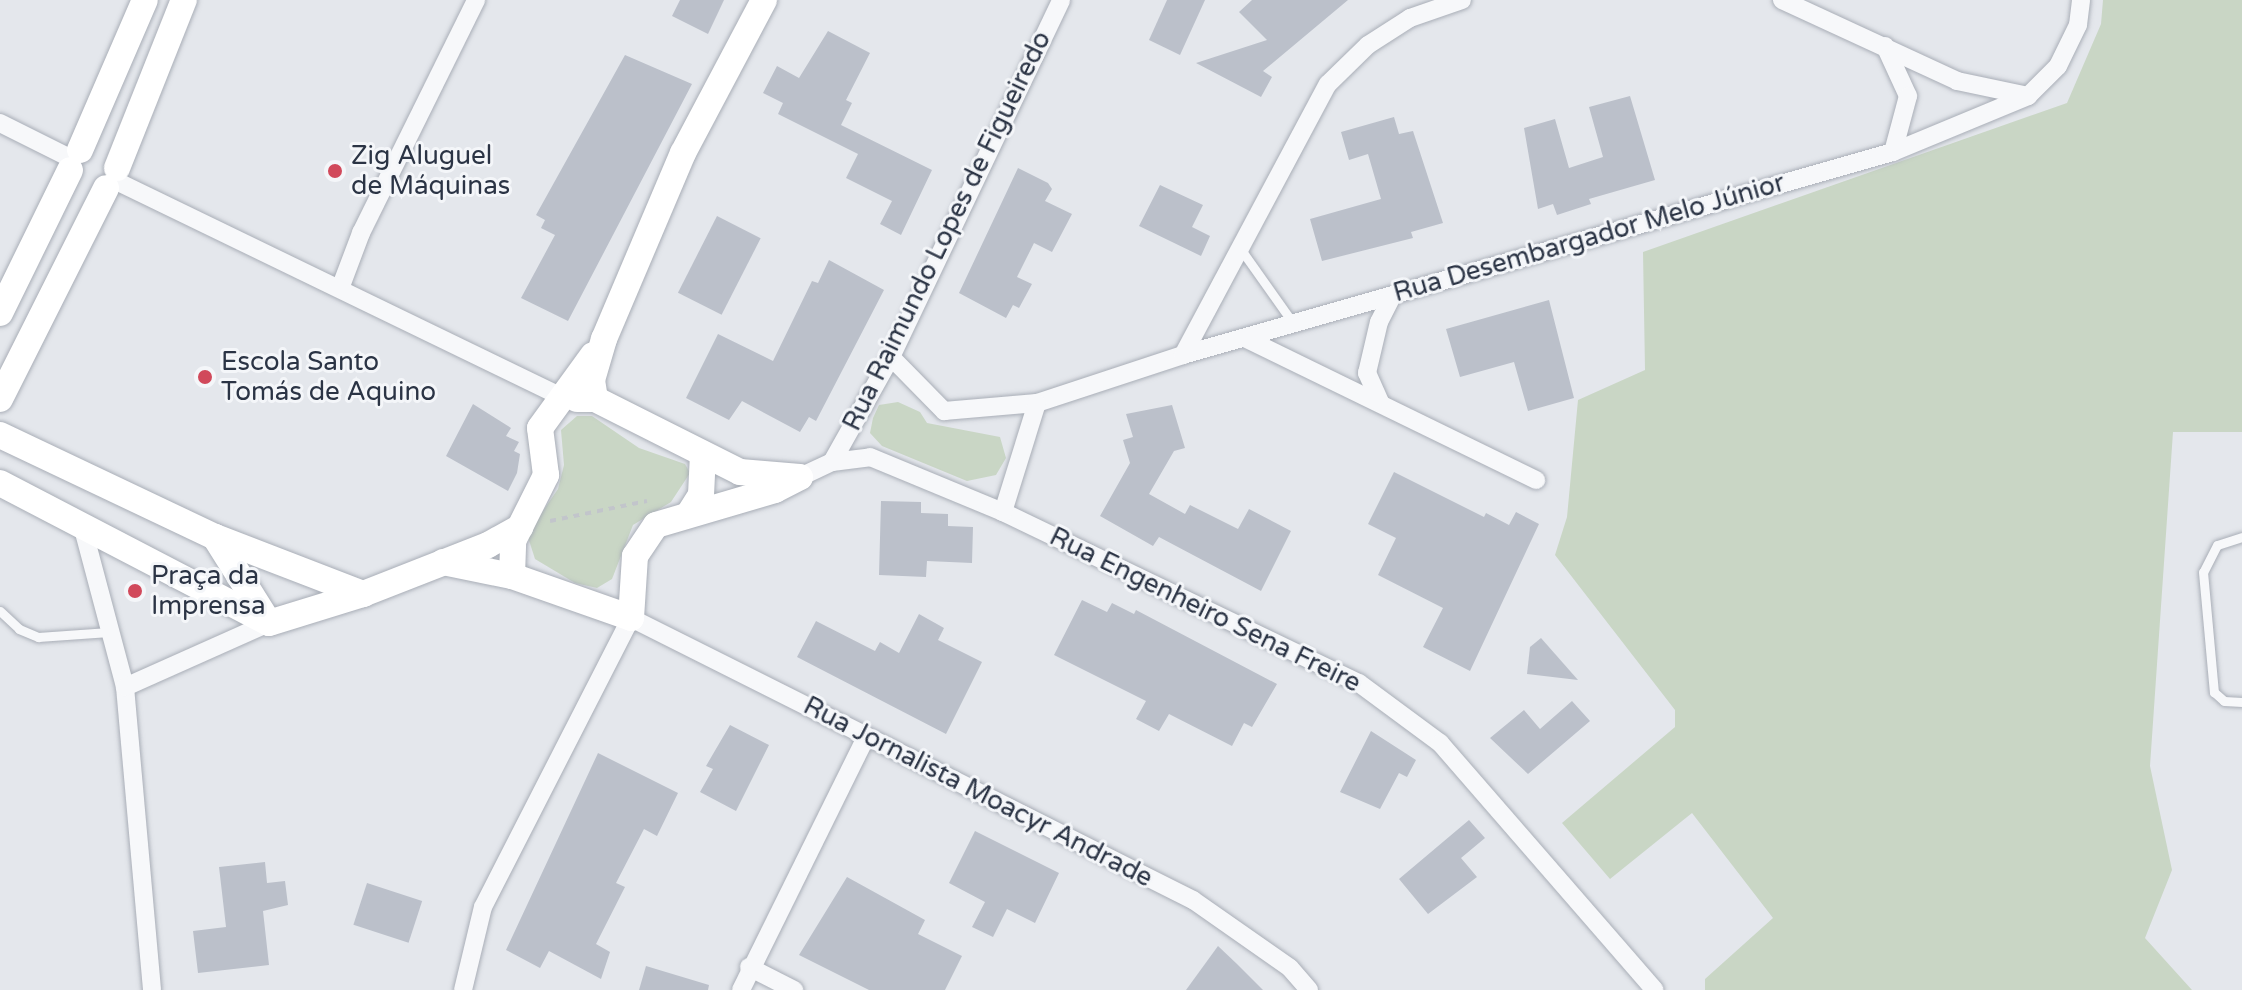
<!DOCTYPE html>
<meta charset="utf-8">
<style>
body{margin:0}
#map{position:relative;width:2242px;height:990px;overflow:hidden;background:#e4e7ec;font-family:"Varela Round",sans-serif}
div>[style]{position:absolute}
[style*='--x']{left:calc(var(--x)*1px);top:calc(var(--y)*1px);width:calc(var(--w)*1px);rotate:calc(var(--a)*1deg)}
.green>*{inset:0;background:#c9d6c5}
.building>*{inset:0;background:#bbc0ca;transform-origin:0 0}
.path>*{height:4px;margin-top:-2px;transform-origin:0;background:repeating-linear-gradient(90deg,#c2c5cb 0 6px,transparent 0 12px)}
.roads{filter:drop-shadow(0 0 2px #a9aeb7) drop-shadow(0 0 2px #a9aeb7)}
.lane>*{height:9px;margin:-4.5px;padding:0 4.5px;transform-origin:4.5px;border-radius:4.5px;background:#f7f8fa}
.street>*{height:18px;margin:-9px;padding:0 9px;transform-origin:9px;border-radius:9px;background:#f7f8fa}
.secondary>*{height:26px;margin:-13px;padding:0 13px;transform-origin:13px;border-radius:13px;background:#fff}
.dots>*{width:22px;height:22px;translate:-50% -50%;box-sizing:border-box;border:4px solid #f4f6f9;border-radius:50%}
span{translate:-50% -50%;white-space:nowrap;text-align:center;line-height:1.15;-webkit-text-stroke:6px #f4f6f9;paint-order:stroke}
.poi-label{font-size:26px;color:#2b3445}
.left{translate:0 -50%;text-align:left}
.street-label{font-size:26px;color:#2b3445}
</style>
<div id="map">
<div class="green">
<div style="clip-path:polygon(2103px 0,2242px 0,2242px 432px,2173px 432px,2150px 766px,2172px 870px,2145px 938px,2192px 990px,1705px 990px,1705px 979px,1773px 918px,1692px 813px,1610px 879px,1562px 823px,1675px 727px,1675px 710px,1555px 555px,1567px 517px,1578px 400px,1645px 370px,1643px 252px,2067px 103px,2101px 24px)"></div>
<div style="clip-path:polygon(898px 402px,920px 412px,927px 423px,1000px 437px,1006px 458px,996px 475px,967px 481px,882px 446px,870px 433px,873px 418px,879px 405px)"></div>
<div style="clip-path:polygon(577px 416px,592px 416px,639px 448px,685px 464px,690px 473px,671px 502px,633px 525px,612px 579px,597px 588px,575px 583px,535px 559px,527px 534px,558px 489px,564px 465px,561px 430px)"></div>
</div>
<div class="building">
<div style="clip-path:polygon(680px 0,724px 0,708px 34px,672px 16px)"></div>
<div style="clip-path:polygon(1167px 0,1205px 0,1180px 55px,1149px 40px)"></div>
<div style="clip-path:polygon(1252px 0,1348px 0,1263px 71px,1272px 77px,1261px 97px,1196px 63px,1267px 40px,1239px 12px)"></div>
<div style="clip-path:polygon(828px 31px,870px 53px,846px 100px,852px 103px,841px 125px,932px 170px,901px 235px,880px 224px,892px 201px,846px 178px,858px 154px,778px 114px,783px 103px,763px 93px,777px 66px,799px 78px)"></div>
<div style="clip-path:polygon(625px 55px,692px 84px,568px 321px,521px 298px,555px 235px,541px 228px,545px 220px,536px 215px)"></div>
<div style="clip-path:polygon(1630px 96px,1655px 180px,1589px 199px,1591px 204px,1557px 215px,1553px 204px,1538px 209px,1524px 128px,1555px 119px,1569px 168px,1603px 157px,1589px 107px)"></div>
<div style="clip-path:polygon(1394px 117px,1399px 134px,1413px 131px,1443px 223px,1411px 232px,1413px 238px,1322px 261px,1310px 219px,1381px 199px,1368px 154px,1349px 160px,1341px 132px)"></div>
<div style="clip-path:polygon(1018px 168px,1048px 183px,1052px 189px,1045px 201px,1072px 214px,1052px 252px,1034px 243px,1017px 277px,1032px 284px,1019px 308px,1013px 305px,1006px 318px,959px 293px)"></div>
<div style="clip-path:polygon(1160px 185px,1203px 205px,1192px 227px,1210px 236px,1201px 256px,1139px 226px)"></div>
<div style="left:717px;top:216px;width:49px;height:86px;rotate:27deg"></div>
<div style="clip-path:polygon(829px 260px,884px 290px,816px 421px,809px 417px,800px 432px,742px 401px,729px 420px,686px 398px,718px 334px,773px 361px,812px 281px,818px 283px)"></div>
<div style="clip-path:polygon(1549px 300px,1574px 398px,1528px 411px,1514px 362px,1460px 377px,1446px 329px)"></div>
<div style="clip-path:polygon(473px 404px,511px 428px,506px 436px,519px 442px,514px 451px,520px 454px,517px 473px,508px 491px,446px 456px)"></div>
<div style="clip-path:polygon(1172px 405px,1185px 448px,1174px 451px,1149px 494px,1185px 514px,1190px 505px,1238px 529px,1249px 509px,1291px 531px,1261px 591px,1159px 537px,1153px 546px,1100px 516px,1130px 463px,1123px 440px,1133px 437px,1126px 414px)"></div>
<div style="clip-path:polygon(1394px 472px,1484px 517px,1486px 513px,1509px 525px,1516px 512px,1539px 524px,1470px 671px,1423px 647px,1443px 608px,1378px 575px,1396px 538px,1368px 524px)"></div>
<div style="clip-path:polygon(881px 501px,921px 502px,921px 513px,948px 514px,948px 526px,973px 527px,972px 563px,927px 561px,926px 577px,879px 575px)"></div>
<div style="clip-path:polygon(1082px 600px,1107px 612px,1112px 603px,1134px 614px,1136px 610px,1277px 684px,1252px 727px,1244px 723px,1232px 746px,1169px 714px,1159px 731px,1136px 719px,1146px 701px,1054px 655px)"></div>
<div style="clip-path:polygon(919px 614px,944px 628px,938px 640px,982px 662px,946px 734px,797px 657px,816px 621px,875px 651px,880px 642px,899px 653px)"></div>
<div style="clip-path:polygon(1541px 638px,1578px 680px,1527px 674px,1530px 647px)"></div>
<div style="clip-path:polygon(1572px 701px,1590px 721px,1528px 774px,1490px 738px,1524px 710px,1540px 729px)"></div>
<div style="clip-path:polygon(730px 725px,769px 745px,736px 811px,700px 792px,713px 769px,706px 766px)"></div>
<div style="clip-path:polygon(1371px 731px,1416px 760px,1407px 777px,1399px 773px,1380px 809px,1340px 792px)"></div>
<div style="clip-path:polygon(598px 753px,678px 793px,657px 836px,644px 829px,616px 883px,625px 887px,596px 944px,610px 952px,601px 979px,549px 951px,540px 968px,506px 950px)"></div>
<div style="clip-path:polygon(1469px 820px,1485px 838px,1461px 858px,1477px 877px,1428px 914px,1399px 879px)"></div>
<div style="clip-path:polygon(975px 831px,1059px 873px,1035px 923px,1007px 909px,993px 937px,972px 927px,985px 902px,949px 883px)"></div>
<div style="clip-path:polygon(265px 862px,267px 883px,285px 881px,288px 905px,263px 911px,269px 965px,198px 973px,193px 931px,226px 927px,219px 867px)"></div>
<div style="clip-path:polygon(847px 877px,925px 920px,918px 934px,962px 956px,945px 990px,869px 990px,799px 955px)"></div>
<div style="left:367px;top:883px;width:58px;height:44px;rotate:18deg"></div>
<div style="clip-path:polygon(1218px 946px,1237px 964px,1263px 990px,1186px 990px)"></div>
<div style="clip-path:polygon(646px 966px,709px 985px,708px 990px,639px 990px)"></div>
</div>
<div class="path">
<div style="--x:550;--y:521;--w:99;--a:-11.7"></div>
</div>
<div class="roads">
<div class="lane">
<div style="--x:1242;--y:251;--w:88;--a:54.7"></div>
<div style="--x:2242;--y:537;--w:26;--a:162"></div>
<div style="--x:2217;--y:545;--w:30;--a:117"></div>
<div style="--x:2203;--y:572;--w:121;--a:84.8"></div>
<div style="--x:2214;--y:692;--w:13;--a:42"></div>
<div style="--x:2224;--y:701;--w:18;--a:3"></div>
<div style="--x:0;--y:611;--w:26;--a:43"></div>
<div style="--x:19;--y:629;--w:21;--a:23"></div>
<div style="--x:38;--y:637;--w:71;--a:-4"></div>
</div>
<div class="street">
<div style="--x:1782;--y:0;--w:193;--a:24.8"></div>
<div style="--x:1957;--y:81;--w:73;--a:11.9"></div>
<div style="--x:1885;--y:46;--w:55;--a:65.3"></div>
<div style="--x:1908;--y:96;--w:58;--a:105"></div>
<div style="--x:0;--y:123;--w:80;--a:26.6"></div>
<div style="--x:114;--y:180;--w:500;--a:25.85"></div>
<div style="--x:341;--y:286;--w:57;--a:-69.3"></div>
<div style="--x:361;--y:233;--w:260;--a:-63.7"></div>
<div style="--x:1245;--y:338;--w:324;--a:26"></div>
<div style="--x:1183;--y:355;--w:307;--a:-61.9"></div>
<div style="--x:1328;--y:84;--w:56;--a:-44.3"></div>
<div style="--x:1368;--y:45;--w:50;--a:-32.7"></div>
<div style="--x:1410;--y:18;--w:55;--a:-19.1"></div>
<div style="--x:891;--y:357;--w:76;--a:45.5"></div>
<div style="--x:944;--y:411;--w:93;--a:-4.9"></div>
<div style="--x:1037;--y:403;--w:154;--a:-18.2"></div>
<div style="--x:1183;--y:355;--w:738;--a:-15.96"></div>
<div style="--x:1893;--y:152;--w:146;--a:-22.5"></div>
<div style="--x:2028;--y:96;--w:42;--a:-45"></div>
<div style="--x:2058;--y:66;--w:46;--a:-64"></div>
<div style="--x:2078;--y:25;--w:25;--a:-83"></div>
<div style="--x:1380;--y:402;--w:32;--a:-114"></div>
<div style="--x:1367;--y:373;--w:52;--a:-76.8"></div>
<div style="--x:1379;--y:322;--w:30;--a:-63"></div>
<div style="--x:832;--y:462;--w:120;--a:-60.7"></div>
<div style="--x:891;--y:357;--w:395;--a:-64.5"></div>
<div style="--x:800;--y:477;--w:35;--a:-25"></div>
<div style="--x:832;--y:462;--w:38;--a:-7"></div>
<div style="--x:870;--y:457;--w:144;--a:22.5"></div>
<div style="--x:1003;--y:512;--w:395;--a:25.7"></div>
<div style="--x:1359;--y:683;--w:101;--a:36.5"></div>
<div style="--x:1440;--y:743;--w:327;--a:49"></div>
<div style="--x:1003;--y:512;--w:114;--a:-72.7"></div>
<div style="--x:82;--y:525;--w:168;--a:75.1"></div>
<div style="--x:125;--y:687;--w:304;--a:84.9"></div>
<div style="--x:125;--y:687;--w:158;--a:-24"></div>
<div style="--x:749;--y:967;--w:51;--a:27.1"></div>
<div style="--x:463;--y:990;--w:85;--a:-76.5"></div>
<div style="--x:483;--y:907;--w:325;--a:-62.9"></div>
<div style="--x:631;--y:618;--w:629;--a:26.65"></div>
<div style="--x:1193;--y:900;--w:118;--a:35"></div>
<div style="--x:1290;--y:968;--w:29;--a:49"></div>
<div style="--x:741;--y:990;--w:282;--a:-63.7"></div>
</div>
<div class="secondary">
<div style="--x:80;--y:150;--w:163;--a:-66.6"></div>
<div style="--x:117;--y:168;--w:181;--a:-68.3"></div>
<div style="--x:0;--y:313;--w:159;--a:-63.9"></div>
<div style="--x:0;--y:399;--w:236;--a:-63.3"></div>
<div style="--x:577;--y:399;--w:18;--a:0"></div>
<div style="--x:595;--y:399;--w:162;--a:26.7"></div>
<div style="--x:740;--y:472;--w:60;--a:4.8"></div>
<div style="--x:595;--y:399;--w:19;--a:-99"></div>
<div style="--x:592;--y:380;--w:43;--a:-73.7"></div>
<div style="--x:604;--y:339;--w:202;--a:-67"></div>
<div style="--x:683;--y:153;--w:173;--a:-62.1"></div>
<div style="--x:0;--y:435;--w:238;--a:25.4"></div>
<div style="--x:215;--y:537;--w:159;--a:21.1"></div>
<div style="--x:0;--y:483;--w:303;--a:27.5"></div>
<div style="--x:269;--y:623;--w:98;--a:-17.1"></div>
<div style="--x:363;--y:594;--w:134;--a:-21.4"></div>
<div style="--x:488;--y:545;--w:37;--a:-29"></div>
<div style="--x:689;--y:514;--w:22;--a:-58"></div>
<div style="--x:701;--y:495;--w:41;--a:-87.2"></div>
<div style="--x:215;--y:537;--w:98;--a:57.9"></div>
<div style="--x:443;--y:562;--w:70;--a:11.5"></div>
<div style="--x:512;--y:576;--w:126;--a:19.4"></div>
<div style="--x:631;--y:618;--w:62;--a:-86.3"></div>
<div style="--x:635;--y:556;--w:37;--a:-56"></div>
<div style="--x:656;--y:525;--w:124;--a:-16.4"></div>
<div style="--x:775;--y:490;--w:28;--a:-27"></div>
<div style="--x:512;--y:576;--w:35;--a:-88"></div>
<div style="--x:513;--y:541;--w:74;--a:-63.4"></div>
<div style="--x:546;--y:475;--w:47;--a:-97.3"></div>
<div style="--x:540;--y:428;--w:90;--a:-54"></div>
</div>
</div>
<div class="dots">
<div style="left:335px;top:171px;background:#d1495b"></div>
<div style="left:205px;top:377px;background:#d1495b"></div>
<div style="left:135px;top:591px;background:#d1495b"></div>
</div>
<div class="poi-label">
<span class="left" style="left:351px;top:171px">Zig Aluguel<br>de Máquinas</span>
<span class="left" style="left:221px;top:377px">Escola Santo<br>Tomás de Aquino</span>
<span class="left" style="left:151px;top:591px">Praça da<br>Imprensa</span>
</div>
<div class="street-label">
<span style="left:947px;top:231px;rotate:-64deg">Rua Raimundo Lopes de Figueiredo</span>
<span style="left:1589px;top:238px;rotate:-16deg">Rua Desembargador Melo Júnior</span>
<span style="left:1205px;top:610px;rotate:26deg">Rua Engenheiro Sena Freire</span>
<span style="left:978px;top:792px;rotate:27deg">Rua Jornalista Moacyr Andrade</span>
</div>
</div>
